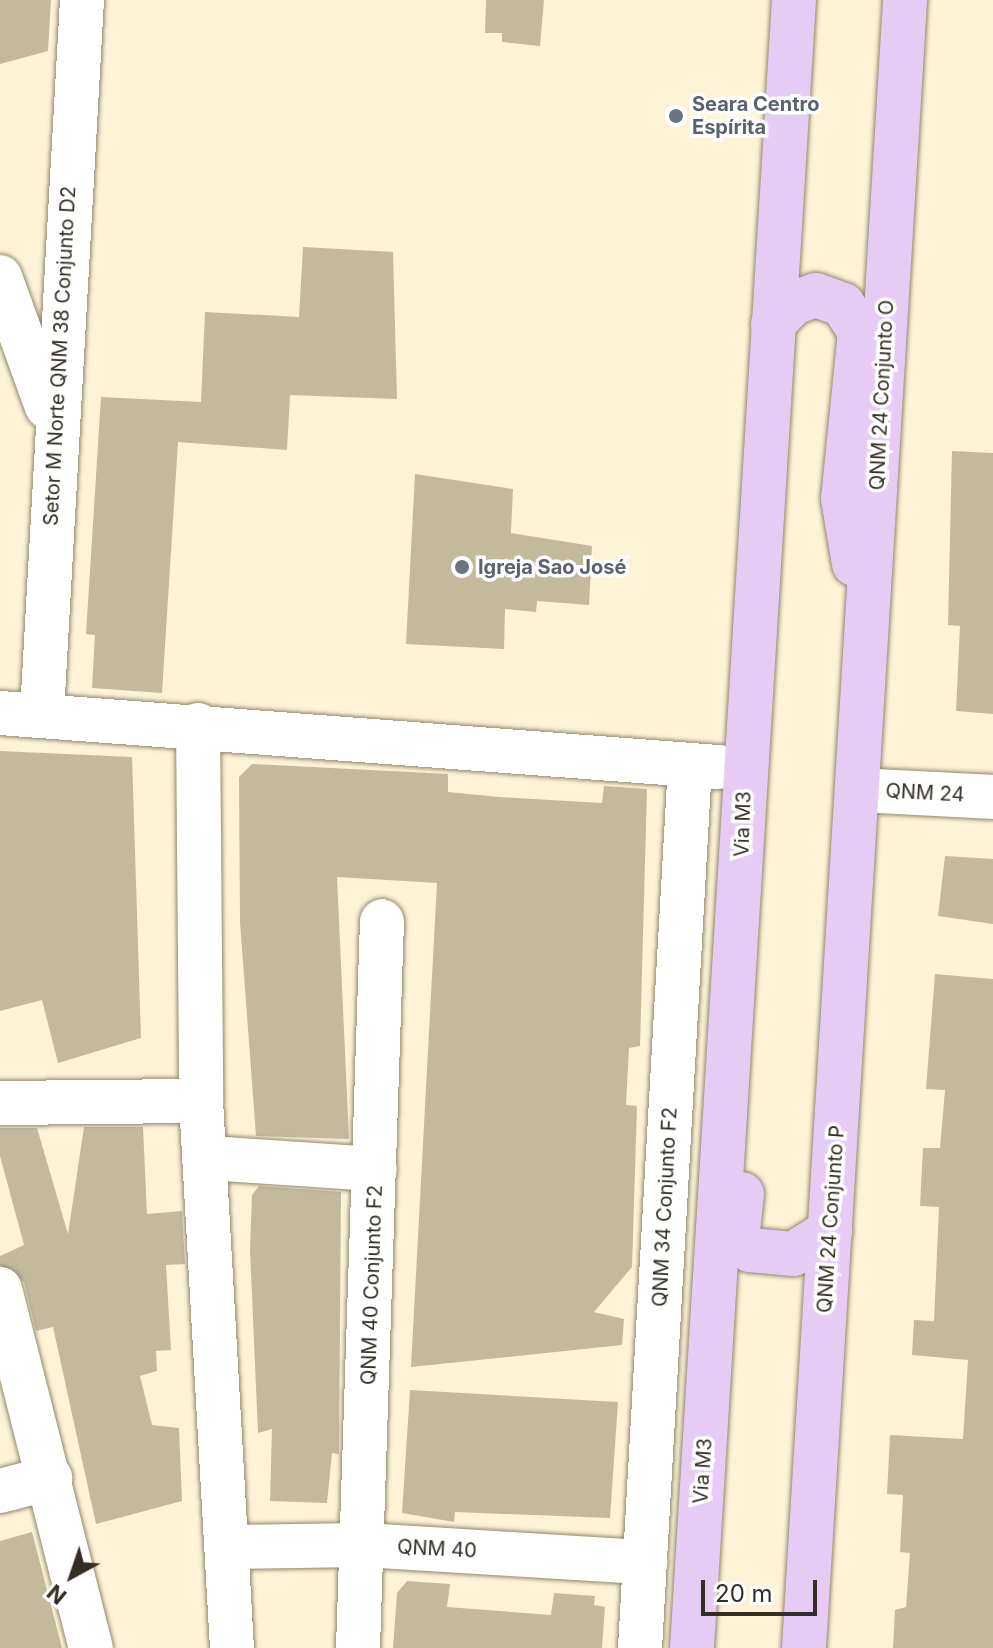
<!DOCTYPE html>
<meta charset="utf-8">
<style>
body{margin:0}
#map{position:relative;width:993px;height:1648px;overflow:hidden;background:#fdf3d6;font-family:Inter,sans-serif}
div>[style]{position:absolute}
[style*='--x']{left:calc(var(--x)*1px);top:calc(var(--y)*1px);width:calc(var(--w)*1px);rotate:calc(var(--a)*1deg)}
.building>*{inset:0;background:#c3ba9e}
.roads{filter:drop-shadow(0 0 2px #90876d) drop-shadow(0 0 2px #90876d)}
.minor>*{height:44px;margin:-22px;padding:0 22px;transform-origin:22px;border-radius:22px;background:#fff}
.major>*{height:44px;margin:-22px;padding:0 22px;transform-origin:22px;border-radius:22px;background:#e6ccf4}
.dots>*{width:22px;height:22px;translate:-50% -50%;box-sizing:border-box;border:4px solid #fff;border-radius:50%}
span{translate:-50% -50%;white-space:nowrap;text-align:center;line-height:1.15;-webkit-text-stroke:7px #fff;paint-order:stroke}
.worship-label{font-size:20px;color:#5b616d;font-weight:700}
.left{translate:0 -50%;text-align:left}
.street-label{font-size:20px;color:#322e23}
.north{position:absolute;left:32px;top:1536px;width:80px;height:80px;-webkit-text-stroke:6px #fff;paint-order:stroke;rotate:220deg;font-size:22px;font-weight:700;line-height:32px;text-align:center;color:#322e23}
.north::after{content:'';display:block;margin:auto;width:28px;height:36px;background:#322e23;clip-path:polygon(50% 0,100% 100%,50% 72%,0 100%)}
.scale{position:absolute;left:701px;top:1580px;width:116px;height:36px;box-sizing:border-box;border:4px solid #322e23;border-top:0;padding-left:10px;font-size:24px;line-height:28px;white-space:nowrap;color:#322e23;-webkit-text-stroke:6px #fff;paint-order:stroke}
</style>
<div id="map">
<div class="building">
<div style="clip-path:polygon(0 0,51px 0,48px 51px,0 64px)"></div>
<div style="clip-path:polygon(486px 0,544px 0,540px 46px,502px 42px,502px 33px,485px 33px)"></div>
<div style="clip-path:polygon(303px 247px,393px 252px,397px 399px,290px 395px,287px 450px,178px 442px,162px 693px,92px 688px,95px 635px,86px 634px,101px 397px,201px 402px,205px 312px,299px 317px)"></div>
<div style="clip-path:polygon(952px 451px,993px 453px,993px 714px,956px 711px,960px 626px,948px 625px)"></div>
<div style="clip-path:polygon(415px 474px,513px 489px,511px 533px,592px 546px,589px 605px,537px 601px,536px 612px,505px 609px,504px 649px,406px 644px)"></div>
<div style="clip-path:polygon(0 751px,132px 757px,141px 1038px,58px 1063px,42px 1000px,0 1011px)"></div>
<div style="clip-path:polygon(252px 764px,448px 774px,448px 792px,499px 797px,602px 803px,604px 786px,647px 789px,640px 1046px,629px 1048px,626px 1105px,637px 1106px,632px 1267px,594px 1312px,624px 1319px,622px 1345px,411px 1367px,437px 883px,337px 877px,349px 1139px,256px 1136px,240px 922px,239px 777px)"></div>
<div style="clip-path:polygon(945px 856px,993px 859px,993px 924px,938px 916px)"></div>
<div style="clip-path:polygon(935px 974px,993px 979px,993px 1648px,893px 1648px,895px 1610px,906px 1607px,910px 1553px,900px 1552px,903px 1495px,887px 1494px,890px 1435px,963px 1439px,968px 1360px,912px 1355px,914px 1320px,934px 1321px,939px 1207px,920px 1206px,923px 1148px,940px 1148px,945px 1090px,926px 1089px)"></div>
<div style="clip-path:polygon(84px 1127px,143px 1127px,147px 1214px,182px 1211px,185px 1264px,166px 1265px,171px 1350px,156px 1351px,157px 1371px,140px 1376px,152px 1425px,179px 1428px,182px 1501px,96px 1524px,53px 1327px,36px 1331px,24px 1282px,0 1265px,0 1256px,24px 1245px,0 1156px,0 1128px,37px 1128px,68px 1234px)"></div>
<div style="clip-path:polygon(259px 1186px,341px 1192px,339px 1454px,332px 1453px,327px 1503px,270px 1501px,272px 1429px,258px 1433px,250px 1250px,252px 1195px)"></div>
<div style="clip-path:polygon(410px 1390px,618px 1402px,610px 1518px,455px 1512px,454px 1522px,402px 1513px)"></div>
<div style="clip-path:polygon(32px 1532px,62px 1648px,0 1648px,0 1541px)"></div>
<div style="clip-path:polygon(407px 1581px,450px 1584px,447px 1607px,551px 1615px,554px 1593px,595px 1596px,594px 1605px,605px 1607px,602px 1648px,393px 1648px,397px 1593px)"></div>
</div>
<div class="roads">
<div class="minor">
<div style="--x:0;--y:277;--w:138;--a:70.1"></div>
<div style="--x:0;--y:713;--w:721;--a:4.3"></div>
<div style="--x:42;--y:713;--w:714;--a:-86.79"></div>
<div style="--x:198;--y:725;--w:376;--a:89.5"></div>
<div style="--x:201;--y:1101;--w:548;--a:86.76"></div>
<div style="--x:857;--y:790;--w:136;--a:2.9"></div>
<div style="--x:0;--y:1103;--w:201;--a:-0.6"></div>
<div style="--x:209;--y:1158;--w:166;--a:3.8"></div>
<div style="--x:0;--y:1289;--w:370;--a:75.8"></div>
<div style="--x:0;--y:1491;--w:52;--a:-14.6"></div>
<div style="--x:229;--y:1547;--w:135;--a:-0.8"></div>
<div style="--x:364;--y:1545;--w:282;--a:3.5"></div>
<div style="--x:358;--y:1648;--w:727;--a:-88.11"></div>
<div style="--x:640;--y:1648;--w:883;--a:-86.76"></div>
</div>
<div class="major">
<div style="--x:773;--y:324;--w:29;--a:-46"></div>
<div style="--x:793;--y:303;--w:24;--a:-19"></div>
<div style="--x:816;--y:295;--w:29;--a:20"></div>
<div style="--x:843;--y:305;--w:32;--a:58"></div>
<div style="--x:860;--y:332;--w:167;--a:95.8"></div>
<div style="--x:843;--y:498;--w:67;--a:80.5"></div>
<div style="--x:742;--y:1194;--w:46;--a:96.2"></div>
<div style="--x:737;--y:1240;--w:16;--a:38"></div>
<div style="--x:750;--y:1250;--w:43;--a:5.3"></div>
<div style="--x:793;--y:1254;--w:44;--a:-31.9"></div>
<div style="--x:692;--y:1648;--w:1651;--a:-86.46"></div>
<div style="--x:804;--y:1648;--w:1651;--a:-86.49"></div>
</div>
</div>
<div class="dots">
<div style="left:676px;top:116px;background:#6b7280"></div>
<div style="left:462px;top:567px;background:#6b7280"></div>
</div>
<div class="worship-label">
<span class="left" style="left:692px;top:116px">Seara Centro<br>Espírita</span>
<span class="left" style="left:478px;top:567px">Igreja Sao José</span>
</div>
<div class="street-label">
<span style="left:60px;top:356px;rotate:-87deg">Setor M Norte QNM 38 Conjunto D2</span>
<span style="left:882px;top:395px;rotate:-87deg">QNM 24 Conjunto O</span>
<span style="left:925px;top:793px;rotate:3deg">QNM 24</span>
<span style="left:743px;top:824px;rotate:-88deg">Via M3</span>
<span style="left:665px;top:1207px;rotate:-87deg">QNM 34 Conjunto F2</span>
<span style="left:831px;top:1219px;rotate:-86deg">QNM 24 Conjunto P</span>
<span style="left:372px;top:1285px;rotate:-88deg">QNM 40 Conjunto F2</span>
<span style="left:703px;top:1471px;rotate:-86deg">Via M3</span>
<span style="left:437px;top:1549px;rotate:3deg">QNM 40</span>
</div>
<div class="north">N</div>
<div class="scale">20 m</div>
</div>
